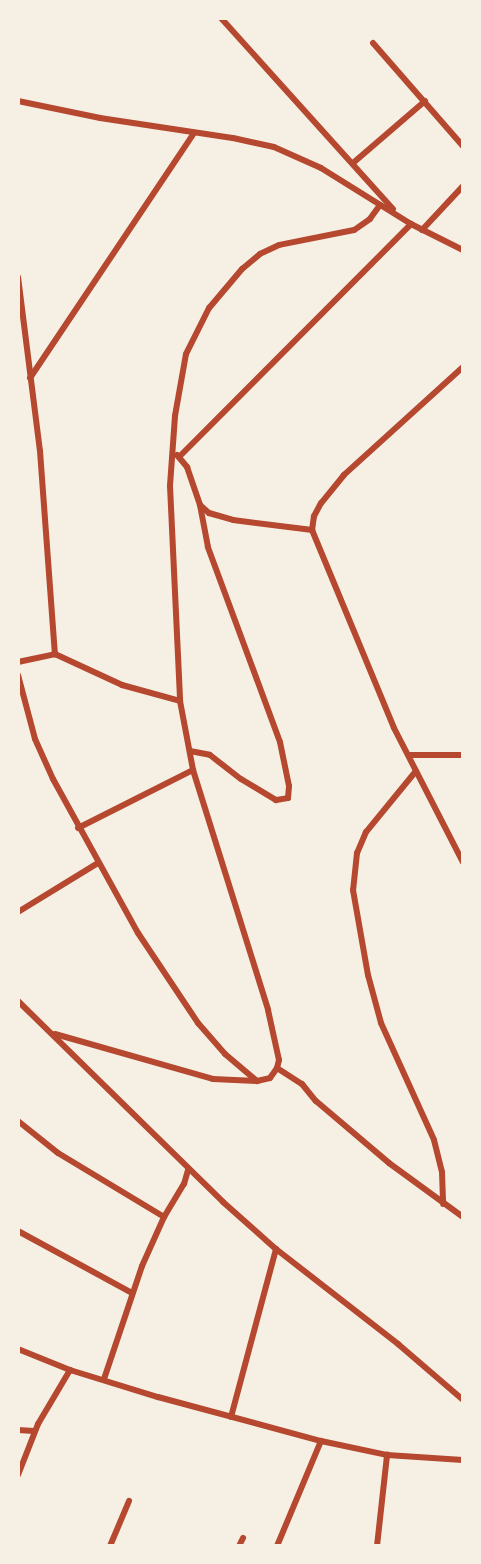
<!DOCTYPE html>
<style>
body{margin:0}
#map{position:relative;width:481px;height:1564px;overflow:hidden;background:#f6efe4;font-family:Manrope,sans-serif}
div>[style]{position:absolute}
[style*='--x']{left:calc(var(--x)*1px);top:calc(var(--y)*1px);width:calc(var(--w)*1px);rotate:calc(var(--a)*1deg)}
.minor>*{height:6px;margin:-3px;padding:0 3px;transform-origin:3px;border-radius:3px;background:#b5482f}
span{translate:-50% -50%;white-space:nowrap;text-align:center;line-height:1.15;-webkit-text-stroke:4.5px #f6efe4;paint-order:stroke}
.frame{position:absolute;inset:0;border:20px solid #f6efe4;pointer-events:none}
</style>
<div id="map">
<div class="minor">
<div style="--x:221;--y:18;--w:257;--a:48"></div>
<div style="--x:373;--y:43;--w:137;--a:48.9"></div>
<div style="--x:18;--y:101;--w:84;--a:11.7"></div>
<div style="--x:100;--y:118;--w:134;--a:8.6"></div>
<div style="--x:233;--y:138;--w:42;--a:12.4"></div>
<div style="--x:274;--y:147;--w:51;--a:24.1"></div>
<div style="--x:321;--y:168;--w:106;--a:31.9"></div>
<div style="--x:411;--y:224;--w:58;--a:26.6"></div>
<div style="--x:353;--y:163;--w:95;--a:-40.7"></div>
<div style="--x:380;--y:205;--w:17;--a:126"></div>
<div style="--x:370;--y:219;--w:19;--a:145"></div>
<div style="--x:354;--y:230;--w:76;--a:168.7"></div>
<div style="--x:279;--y:245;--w:21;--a:155"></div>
<div style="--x:260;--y:254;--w:23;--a:140"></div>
<div style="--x:242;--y:269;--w:51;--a:130.2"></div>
<div style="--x:209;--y:308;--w:51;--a:116.6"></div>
<div style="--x:186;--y:354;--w:63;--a:100.1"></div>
<div style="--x:175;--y:416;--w:70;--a:94.1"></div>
<div style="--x:170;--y:486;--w:215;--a:87.3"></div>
<div style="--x:180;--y:701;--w:70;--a:79.3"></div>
<div style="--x:193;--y:770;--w:251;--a:72.6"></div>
<div style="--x:268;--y:1010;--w:51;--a:77.6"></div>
<div style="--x:279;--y:1060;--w:8;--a:104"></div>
<div style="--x:277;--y:1068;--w:30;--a:33"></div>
<div style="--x:302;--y:1084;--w:22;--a:51"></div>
<div style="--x:316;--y:1101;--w:96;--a:40.3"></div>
<div style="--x:389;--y:1163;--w:92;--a:36.1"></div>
<div style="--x:422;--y:230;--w:60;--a:-47"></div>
<div style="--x:18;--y:277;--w:175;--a:82.8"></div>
<div style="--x:40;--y:451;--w:204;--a:85.8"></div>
<div style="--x:463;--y:367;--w:161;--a:137.8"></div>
<div style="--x:344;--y:475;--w:36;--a:129"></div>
<div style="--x:321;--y:503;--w:15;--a:118"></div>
<div style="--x:314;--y:516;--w:14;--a:98"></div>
<div style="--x:312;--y:530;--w:214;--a:67.5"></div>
<div style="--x:394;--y:728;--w:151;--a:62.8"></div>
<div style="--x:30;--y:378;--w:295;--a:-56.2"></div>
<div style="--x:177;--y:455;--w:16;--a:50"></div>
<div style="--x:187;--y:467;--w:40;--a:71.1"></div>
<div style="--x:200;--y:505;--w:12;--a:42"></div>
<div style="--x:209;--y:513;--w:25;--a:16"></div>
<div style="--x:233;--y:520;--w:80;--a:7.2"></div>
<div style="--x:179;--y:457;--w:329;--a:-45.1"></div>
<div style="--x:18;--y:662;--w:38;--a:-12"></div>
<div style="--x:55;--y:654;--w:74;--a:24.8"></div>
<div style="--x:122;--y:685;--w:60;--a:15.4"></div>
<div style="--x:18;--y:675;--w:66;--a:75.1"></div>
<div style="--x:35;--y:739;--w:44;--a:65.8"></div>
<div style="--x:53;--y:779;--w:176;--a:61.1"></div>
<div style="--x:138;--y:933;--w:108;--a:56.3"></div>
<div style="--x:198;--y:1023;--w:41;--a:48.9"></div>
<div style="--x:225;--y:1054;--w:42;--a:40.2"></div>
<div style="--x:190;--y:751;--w:20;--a:11"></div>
<div style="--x:210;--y:755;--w:39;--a:38"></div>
<div style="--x:241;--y:779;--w:41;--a:31"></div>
<div style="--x:276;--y:800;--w:12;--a:-9"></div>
<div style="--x:288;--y:798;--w:12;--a:-85"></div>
<div style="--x:289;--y:786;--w:45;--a:-101.6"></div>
<div style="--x:280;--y:742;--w:208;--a:-110.3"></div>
<div style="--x:208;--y:547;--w:43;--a:-100.8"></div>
<div style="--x:409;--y:755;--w:54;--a:0"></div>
<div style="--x:416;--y:771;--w:79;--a:129.3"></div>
<div style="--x:366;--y:832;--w:23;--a:113"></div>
<div style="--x:357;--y:853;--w:37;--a:96"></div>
<div style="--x:353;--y:890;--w:86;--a:80"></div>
<div style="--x:368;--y:975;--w:50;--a:74.8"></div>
<div style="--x:381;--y:1023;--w:128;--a:65.6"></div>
<div style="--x:434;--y:1140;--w:33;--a:76"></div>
<div style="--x:442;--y:1172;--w:32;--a:88"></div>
<div style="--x:78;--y:828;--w:129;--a:-26.8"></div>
<div style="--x:18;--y:912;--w:94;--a:-31.5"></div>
<div style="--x:18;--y:1001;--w:287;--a:44.4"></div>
<div style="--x:223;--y:1202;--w:71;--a:41.6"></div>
<div style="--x:276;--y:1249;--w:155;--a:37.9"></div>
<div style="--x:398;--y:1344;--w:86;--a:40.7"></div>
<div style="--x:55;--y:1034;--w:164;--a:15.9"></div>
<div style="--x:213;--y:1079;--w:44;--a:2.6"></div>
<div style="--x:257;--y:1081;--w:13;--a:-13"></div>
<div style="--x:270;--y:1078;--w:12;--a:-55"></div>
<div style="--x:18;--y:1121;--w:51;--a:38.7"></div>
<div style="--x:58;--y:1153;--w:124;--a:31.1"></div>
<div style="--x:18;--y:1231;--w:130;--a:28.5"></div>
<div style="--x:18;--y:1349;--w:56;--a:22"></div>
<div style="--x:70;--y:1370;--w:92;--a:17.1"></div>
<div style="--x:158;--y:1397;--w:169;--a:15.1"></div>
<div style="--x:321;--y:1441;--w:67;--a:12"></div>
<div style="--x:387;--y:1455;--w:76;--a:3.8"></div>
<div style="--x:104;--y:1379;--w:119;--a:-71.4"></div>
<div style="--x:142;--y:1266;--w:54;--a:-65.8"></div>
<div style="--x:164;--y:1217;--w:39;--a:-59"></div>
<div style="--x:184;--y:1184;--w:15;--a:-74"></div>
<div style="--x:231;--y:1417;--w:174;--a:-75"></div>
<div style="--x:18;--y:1430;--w:16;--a:4"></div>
<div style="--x:18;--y:1475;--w:55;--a:-68.6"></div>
<div style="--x:38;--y:1424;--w:63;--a:-59.3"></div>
<div style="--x:110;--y:1546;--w:49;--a:-67.1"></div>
<div style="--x:239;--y:1546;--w:9;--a:-63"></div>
<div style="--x:277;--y:1546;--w:114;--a:-67.3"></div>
<div style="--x:377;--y:1546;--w:92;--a:-83.7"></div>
</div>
<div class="frame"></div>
</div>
